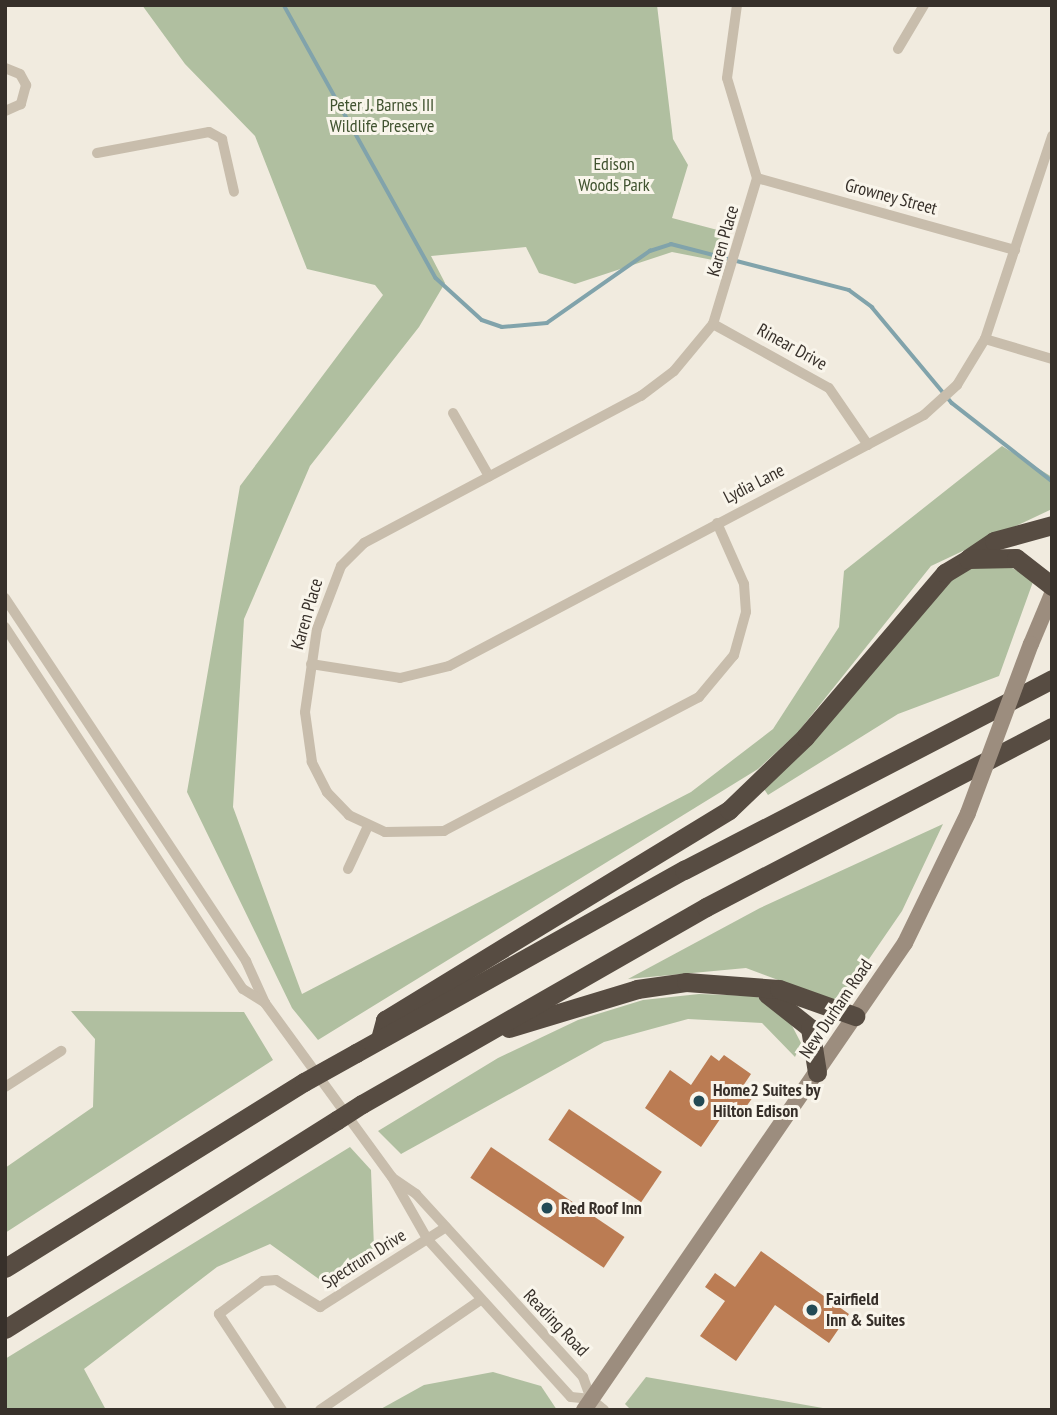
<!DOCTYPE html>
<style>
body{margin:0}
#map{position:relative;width:1057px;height:1415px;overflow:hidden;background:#f1ebdf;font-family:"PT Sans Narrow",sans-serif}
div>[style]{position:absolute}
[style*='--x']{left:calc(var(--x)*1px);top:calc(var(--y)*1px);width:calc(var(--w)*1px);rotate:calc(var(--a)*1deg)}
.green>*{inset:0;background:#b0bfa0}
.stream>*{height:3.5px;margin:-1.75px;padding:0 1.75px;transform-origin:1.75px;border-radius:1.75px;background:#81a3ab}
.building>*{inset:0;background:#bb7c53;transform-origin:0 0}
.minor>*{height:10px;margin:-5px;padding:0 5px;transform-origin:5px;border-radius:5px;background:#c8bdac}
.secondary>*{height:16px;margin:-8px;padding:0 8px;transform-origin:8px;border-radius:8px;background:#9c8d7e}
.motorway>*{height:19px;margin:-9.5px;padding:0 9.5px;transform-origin:9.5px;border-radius:9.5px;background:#574c42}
.secondary-bridge>*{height:16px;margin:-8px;padding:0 8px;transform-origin:8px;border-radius:8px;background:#9c8d7e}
.motorway-bridge>*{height:19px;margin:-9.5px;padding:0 9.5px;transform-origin:9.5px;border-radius:9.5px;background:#574c42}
.dots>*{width:19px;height:19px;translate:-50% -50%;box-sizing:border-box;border:4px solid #f9f5eb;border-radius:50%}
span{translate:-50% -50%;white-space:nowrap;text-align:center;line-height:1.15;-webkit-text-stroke:6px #f9f5eb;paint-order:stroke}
.park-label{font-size:18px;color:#415330}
.street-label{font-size:18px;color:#37302a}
.poi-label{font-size:18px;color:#37302a;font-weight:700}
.left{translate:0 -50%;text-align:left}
.frame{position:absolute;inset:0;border:7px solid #37302a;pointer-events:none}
</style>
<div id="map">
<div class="green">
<div style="clip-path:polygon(142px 5px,657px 5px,673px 139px,688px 165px,672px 218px,729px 233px,723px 262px,672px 252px,575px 284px,539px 273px,526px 247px,431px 256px,445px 283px,419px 327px,310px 466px,244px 619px,233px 807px,302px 994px,691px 792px,773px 729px,839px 627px,844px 571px,1002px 446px,1052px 477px,1052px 509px,931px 566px,798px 732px,758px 769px,318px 1040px,292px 1008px,187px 792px,240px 486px,383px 295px,375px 285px,307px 269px,255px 136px,185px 64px)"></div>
<div style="clip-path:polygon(975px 565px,1012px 568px,1034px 579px,999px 676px,898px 714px,768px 795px,764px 789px,934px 591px)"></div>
<div style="clip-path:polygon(943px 824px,902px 911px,845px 994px,832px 1000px,746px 968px,628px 979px,760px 908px)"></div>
<div style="clip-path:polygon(699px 994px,756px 996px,788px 1018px,801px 1043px,795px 1057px,762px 1023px,688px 1019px,604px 1042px,401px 1154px,378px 1131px,498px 1058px,578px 1020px,643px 1000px)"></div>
<div style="clip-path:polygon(71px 1011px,244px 1012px,273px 1060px,5px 1233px,5px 1168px,93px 1107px,95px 1039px)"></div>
<div style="clip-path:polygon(350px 1147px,371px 1170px,374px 1248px,330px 1287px,270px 1244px,217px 1267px,84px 1369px,106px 1410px,5px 1410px,5px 1359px)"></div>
<div style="clip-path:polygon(493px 1372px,541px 1386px,557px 1410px,379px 1410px,424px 1385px)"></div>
<div style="clip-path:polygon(646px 1377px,834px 1410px,631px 1410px,625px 1404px)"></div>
</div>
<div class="stream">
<div style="--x:284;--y:5;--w:312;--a:60.9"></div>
<div style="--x:436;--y:278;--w:62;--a:42.4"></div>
<div style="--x:482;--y:320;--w:21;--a:19"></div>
<div style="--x:502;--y:327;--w:45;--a:-5.1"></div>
<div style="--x:547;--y:323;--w:126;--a:-35"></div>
<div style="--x:650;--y:251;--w:22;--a:-18"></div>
<div style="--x:671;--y:244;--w:184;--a:14.5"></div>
<div style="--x:849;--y:290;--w:29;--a:36"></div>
<div style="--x:872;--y:307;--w:125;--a:50.2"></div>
<div style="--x:952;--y:403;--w:127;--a:38"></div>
</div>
<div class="building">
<div style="clip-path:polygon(711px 1055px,719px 1061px,724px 1055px,751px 1074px,741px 1089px,753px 1097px,741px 1114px,729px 1106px,701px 1147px,645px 1108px,670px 1070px,691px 1085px)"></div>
<div style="left:569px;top:1109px;width:112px;height:37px;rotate:34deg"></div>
<div style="left:491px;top:1147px;width:161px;height:37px;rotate:34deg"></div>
<div style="clip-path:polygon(761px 1251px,849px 1314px,829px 1343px,775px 1305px,736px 1361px,700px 1336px,725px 1301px,705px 1287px,715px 1273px,735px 1287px)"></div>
</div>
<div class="minor">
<div style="--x:898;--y:49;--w:51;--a:-59.4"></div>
<div style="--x:5;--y:68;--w:16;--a:22"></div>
<div style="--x:20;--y:74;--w:13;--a:61"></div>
<div style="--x:26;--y:85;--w:20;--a:105"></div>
<div style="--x:21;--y:104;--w:17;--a:156"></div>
<div style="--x:97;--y:153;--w:114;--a:-10.6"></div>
<div style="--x:209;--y:132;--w:15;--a:28"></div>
<div style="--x:222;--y:139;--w:54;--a:77.2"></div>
<div style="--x:757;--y:178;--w:268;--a:15.6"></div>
<div style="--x:713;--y:324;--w:132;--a:28.9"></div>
<div style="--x:829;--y:388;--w:69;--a:55.6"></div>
<div style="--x:985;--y:339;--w:70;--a:16.6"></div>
<div style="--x:453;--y:413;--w:73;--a:60.3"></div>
<div style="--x:717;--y:523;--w:67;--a:66.1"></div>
<div style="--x:744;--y:584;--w:28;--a:86"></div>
<div style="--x:746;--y:612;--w:45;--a:105.6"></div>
<div style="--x:734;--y:655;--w:55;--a:129.8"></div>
<div style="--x:699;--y:697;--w:288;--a:152.3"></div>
<div style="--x:444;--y:831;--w:59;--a:179"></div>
<div style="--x:385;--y:832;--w:40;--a:-155"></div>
<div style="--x:349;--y:815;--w:32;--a:-134"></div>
<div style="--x:327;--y:792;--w:34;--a:-117"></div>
<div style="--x:312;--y:762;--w:50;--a:-98"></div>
<div style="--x:305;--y:712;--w:84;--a:-81.8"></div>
<div style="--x:317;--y:629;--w:67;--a:-69.1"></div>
<div style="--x:341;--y:566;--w:33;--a:-45"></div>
<div style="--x:364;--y:543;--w:314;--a:-28"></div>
<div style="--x:641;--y:396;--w:41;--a:-37.1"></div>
<div style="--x:674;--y:371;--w:61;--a:-50.3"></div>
<div style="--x:713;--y:324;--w:152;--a:-73.2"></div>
<div style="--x:757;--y:178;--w:104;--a:-106.7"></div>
<div style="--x:727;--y:78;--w:74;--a:-82.2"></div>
<div style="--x:5;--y:598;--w:436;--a:56.4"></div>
<div style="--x:246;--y:961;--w:46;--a:65.7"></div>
<div style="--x:265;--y:1003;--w:215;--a:53.9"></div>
<div style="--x:392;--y:1177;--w:73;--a:60.3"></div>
<div style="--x:428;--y:1240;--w:212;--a:47.7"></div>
<div style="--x:571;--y:1397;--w:20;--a:6"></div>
<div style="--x:5;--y:627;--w:433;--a:56.7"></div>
<div style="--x:243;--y:989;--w:26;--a:32"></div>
<div style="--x:311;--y:664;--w:90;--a:8.9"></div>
<div style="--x:400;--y:678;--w:50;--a:-13.8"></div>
<div style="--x:449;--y:666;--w:537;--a:-27.85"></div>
<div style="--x:924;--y:415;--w:45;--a:-42.3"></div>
<div style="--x:957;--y:385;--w:54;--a:-58.7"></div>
<div style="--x:985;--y:339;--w:214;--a:-71.7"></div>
<div style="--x:348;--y:869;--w:47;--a:-65.1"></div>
<div style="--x:5;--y:1087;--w:67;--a:-32.7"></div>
<div style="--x:394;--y:1179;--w:27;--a:34"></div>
<div style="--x:416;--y:1194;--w:248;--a:47.6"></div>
<div style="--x:583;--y:1377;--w:23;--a:70"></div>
<div style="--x:591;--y:1399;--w:17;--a:40"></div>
<div style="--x:282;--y:1410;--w:115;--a:-123.3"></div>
<div style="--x:219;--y:1314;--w:55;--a:-36.9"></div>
<div style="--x:263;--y:1281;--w:13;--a:-4"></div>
<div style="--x:276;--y:1280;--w:52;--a:31.5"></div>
<div style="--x:320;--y:1307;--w:149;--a:-32.4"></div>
<div style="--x:320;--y:1410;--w:193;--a:-34.4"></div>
</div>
<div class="secondary">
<div style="--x:1031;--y:644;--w:54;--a:-67.2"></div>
<div style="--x:584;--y:1410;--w:567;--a:-55.5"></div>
<div style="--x:905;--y:943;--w:144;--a:-64.1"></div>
</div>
<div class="motorway">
<div style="--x:969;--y:558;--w:30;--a:-34"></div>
<div style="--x:994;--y:541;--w:60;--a:-15.4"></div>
<div style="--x:767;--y:994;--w:55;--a:38.3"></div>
<div style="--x:810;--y:1028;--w:45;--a:81"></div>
<div style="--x:509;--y:1028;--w:134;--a:-16.9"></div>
<div style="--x:637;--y:989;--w:49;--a:-8.1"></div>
<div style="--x:686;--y:982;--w:93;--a:4.3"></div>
<div style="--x:779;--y:989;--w:81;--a:19.6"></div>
<div style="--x:380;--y:1039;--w:20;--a:-75"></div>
<div style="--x:385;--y:1020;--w:403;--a:-31.4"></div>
<div style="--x:729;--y:810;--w:105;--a:-43.8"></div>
<div style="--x:805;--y:737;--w:216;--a:-49.5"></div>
<div style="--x:945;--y:573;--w:27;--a:-31"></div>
<div style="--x:968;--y:559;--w:48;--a:-1.2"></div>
<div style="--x:1016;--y:558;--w:46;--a:37.9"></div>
<div style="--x:356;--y:1053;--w:376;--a:-29.2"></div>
<div style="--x:684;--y:870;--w:415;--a:-27.4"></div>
<div style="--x:362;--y:1104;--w:396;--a:-29.8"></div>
<div style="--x:706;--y:907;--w:390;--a:-27.5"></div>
<div style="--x:5;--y:1268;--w:352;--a:-31.9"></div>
<div style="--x:5;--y:1329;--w:392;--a:-32.2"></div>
</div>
<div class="secondary-bridge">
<div style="--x:968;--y:813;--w:180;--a:-69.6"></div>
</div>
<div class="motorway-bridge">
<div style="--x:304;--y:1082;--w:60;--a:-29.1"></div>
<div style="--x:337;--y:1120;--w:30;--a:-33"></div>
</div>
<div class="dots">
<div style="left:699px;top:1101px;background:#234a55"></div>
<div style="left:547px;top:1208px;background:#234a55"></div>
<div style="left:812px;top:1310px;background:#234a55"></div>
</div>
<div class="park-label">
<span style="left:382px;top:116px">Peter J. Barnes III<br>Wildlife Preserve</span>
<span style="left:614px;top:175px">Edison<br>Woods Park</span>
</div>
<div class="street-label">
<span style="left:891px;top:197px;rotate:15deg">Growney Street</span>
<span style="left:723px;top:241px;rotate:-74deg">Karen Place</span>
<span style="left:792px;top:347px;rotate:29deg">Rinear Drive</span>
<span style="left:754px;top:484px;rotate:-27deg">Lydia Lane</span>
<span style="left:307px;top:614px;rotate:-74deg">Karen Place</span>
<span style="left:836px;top:1009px;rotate:-56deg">New Durham Road</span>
<span style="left:364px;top:1259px;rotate:-32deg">Spectrum Drive</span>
<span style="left:556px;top:1323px;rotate:46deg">Reading Road</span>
</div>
<div class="poi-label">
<span class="left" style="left:713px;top:1101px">Home2 Suites by<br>Hilton Edison</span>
<span class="left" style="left:561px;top:1208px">Red Roof Inn</span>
<span class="left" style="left:826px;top:1310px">Fairfield<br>Inn &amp; Suites</span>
</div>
<div class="frame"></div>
</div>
